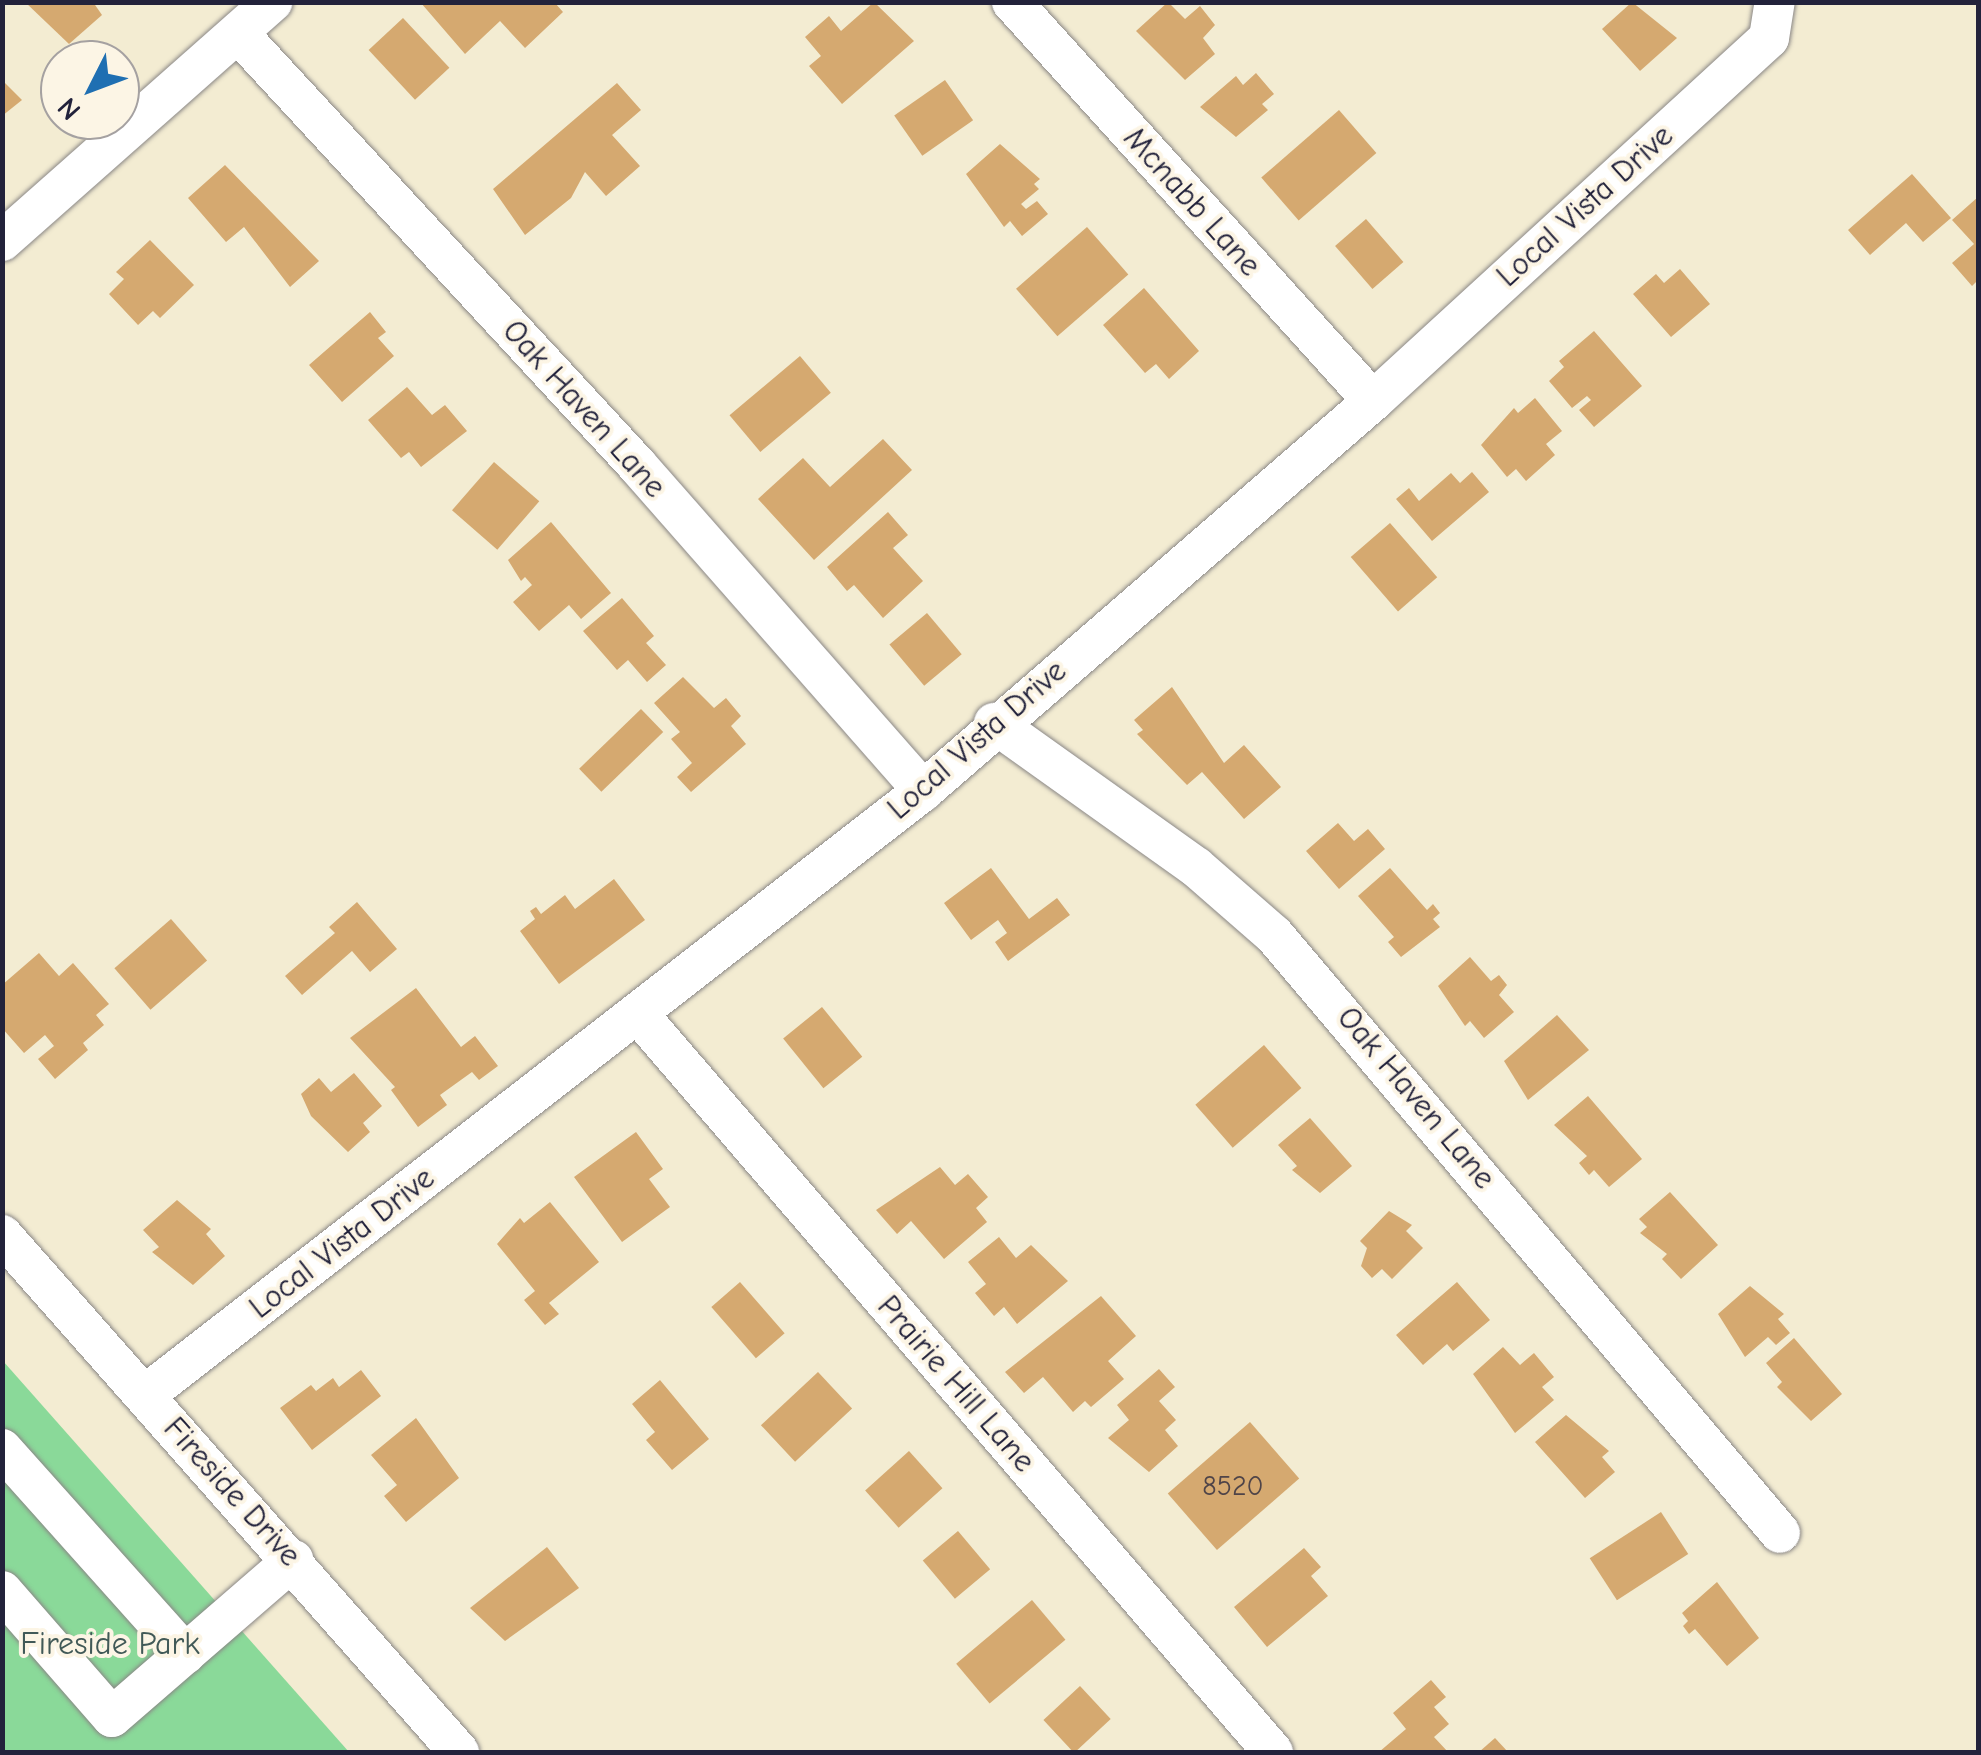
<!DOCTYPE html>
<style>
body{margin:0}
#map{position:relative;width:1981px;height:1755px;overflow:hidden;background:#f3ecd2;font-family:"Comic Neue",sans-serif}
div>[style]{position:absolute}
[style*='--x']{left:calc(var(--x)*1px);top:calc(var(--y)*1px);width:calc(var(--w)*1px);rotate:calc(var(--a)*1deg)}
.green>*{inset:0;background:#8ad999}
.building>*{inset:0;background:#d5a970;transform-origin:0 0}
.roads{filter:drop-shadow(0 0 2px #8a8786) drop-shadow(0 0 2px #8a8786)}
.minor>*{height:40px;margin:-20px;padding:0 20px;transform-origin:20px;border-radius:20px;background:#fff}
span{translate:-50% -50%;white-space:nowrap;text-align:center;line-height:1.15;-webkit-text-stroke:8px #fcf5e5;paint-order:stroke}
.number-label{font-size:28px;color:#4f4448}
.number-label span{-webkit-text-stroke-width:0}
.street-label{font-size:32px;color:#22223b}
.park-label{font-size:32px;color:#415957}
.frame{position:absolute;inset:0;border:5px solid #22223b;pointer-events:none}
.north{position:absolute;left:40px;top:40px;width:100px;height:100px;box-sizing:border-box;background:#fcf5e5;border:2px solid #a5a1a1;border-radius:50%;rotate:228deg;font-size:28px;font-weight:700;line-height:40px;text-align:center;color:#22223b}
.north::after{content:'';display:block;margin:auto;width:35px;height:45px;background:#1f6fb2;clip-path:polygon(50% 0,100% 100%,50% 72%,0 100%)}
</style>
<div id="map">
<div class="green">
<div style="clip-path:polygon(3px 1361px,349px 1752px,3px 1752px)"></div>
</div>
<div class="building">
<div style="clip-path:polygon(25px 2px,93px 2px,102px 15px,69px 44px)"></div>
<div style="clip-path:polygon(874px 2px,914px 41px,842px 104px,809px 66px,821px 56px,805px 37px,829px 16px,841px 31px)"></div>
<div style="clip-path:polygon(1168px 2px,1185px 19px,1200px 6px,1215px 25px,1203px 38px,1215px 54px,1185px 80px,1136px 31px)"></div>
<div style="clip-path:polygon(1632px 2px,1677px 38px,1640px 71px,1602px 29px)"></div>
<div style="clip-path:polygon(421px 3px,555px 3px,563px 12px,525px 48px,500px 21px,465px 54px)"></div>
<div style="left:403px;top:18px;width:68px;height:47px;rotate:47deg"></div>
<div style="clip-path:polygon(1256px 73px,1274px 94px,1262px 104px,1268px 110px,1236px 137px,1200px 107px,1236px 76px,1243px 85px)"></div>
<div style="clip-path:polygon(2px 80px,22px 100px,2px 116px)"></div>
<div style="left:945px;top:80px;width:49px;height:62px;rotate:55deg"></div>
<div style="clip-path:polygon(617px 83px,641px 110px,612px 135px,640px 166px,606px 196px,585px 172px,571px 198px,525px 235px,493px 189px)"></div>
<div style="left:1339px;top:110px;width:57px;height:103px;rotate:49deg"></div>
<div style="clip-path:polygon(1000px 144px,1040px 179px,1034px 184px,1039px 189px,1021px 204px,1026px 209px,1037px 201px,1048px 214px,1022px 236px,1010px 221px,1004px 227px,966px 174px)"></div>
<div style="clip-path:polygon(225px 165px,319px 261px,290px 287px,244px 227px,226px 242px,188px 198px)"></div>
<div style="clip-path:polygon(1912px 174px,1951px 218px,1923px 242px,1906px 223px,1870px 255px,1848px 230px)"></div>
<div style="clip-path:polygon(1978px 197px,1978px 280px,1972px 286px,1952px 263px,1974px 244px,1952px 220px)"></div>
<div style="left:1366px;top:219px;width:57px;height:41px;rotate:49deg"></div>
<div style="left:1087px;top:227px;width:63px;height:94px;rotate:49deg"></div>
<div style="clip-path:polygon(150px 240px,194px 285px,160px 318px,153px 311px,138px 325px,109px 294px,124px 279px,116px 272px)"></div>
<div style="clip-path:polygon(1680px 269px,1710px 304px,1671px 337px,1633px 294px,1656px 274px,1664px 283px)"></div>
<div style="clip-path:polygon(1144px 288px,1199px 351px,1169px 379px,1156px 364px,1145px 373px,1103px 325px)"></div>
<div style="clip-path:polygon(370px 312px,386px 332px,378px 338px,394px 356px,342px 402px,309px 365px)"></div>
<div style="clip-path:polygon(1594px 331px,1642px 386px,1594px 427px,1579px 410px,1591px 400px,1587px 396px,1572px 408px,1549px 381px,1564px 367px,1559px 361px)"></div>
<div style="left:800px;top:356px;width:48px;height:92px;rotate:50deg"></div>
<div style="clip-path:polygon(407px 387px,432px 415px,445px 405px,467px 431px,421px 467px,409px 452px,401px 458px,368px 420px)"></div>
<div style="clip-path:polygon(1535px 398px,1562px 431px,1546px 444px,1555px 455px,1526px 481px,1516px 469px,1507px 477px,1481px 445px,1514px 408px,1518px 413px)"></div>
<div style="clip-path:polygon(883px 439px,912px 470px,814px 560px,758px 499px,803px 458px,830px 487px)"></div>
<div style="left:494px;top:462px;width:60px;height:64px;rotate:41deg"></div>
<div style="clip-path:polygon(1472px 472px,1489px 492px,1432px 541px,1396px 499px,1409px 488px,1419px 501px,1451px 473px,1460px 483px)"></div>
<div style="clip-path:polygon(888px 512px,908px 535px,893px 548px,923px 581px,883px 618px,854px 585px,847px 591px,827px 567px)"></div>
<div style="clip-path:polygon(551px 522px,611px 593px,581px 619px,569px 605px,539px 631px,513px 602px,532px 585px,525px 577px,521px 581px,508px 560px)"></div>
<div style="left:1390px;top:523px;width:72px;height:52px;rotate:49deg"></div>
<div style="clip-path:polygon(622px 598px,654px 636px,646px 643px,666px 665px,647px 682px,628px 660px,617px 670px,583px 631px)"></div>
<div style="left:927px;top:613px;width:54px;height:49px;rotate:50deg"></div>
<div style="clip-path:polygon(683px 677px,714px 708px,726px 698px,741px 716px,731px 726px,746px 744px,691px 792px,677px 777px,692px 763px,671px 739px,680px 732px,654px 703px)"></div>
<div style="clip-path:polygon(1172px 687px,1224px 763px,1244px 745px,1281px 787px,1244px 819px,1202px 772px,1187px 785px,1137px 734px,1143px 730px,1134px 720px)"></div>
<div style="left:641px;top:709px;width:32px;height:86px;rotate:46deg"></div>
<div style="clip-path:polygon(1338px 823px,1354px 841px,1368px 829px,1385px 849px,1339px 889px,1306px 851px)"></div>
<div style="clip-path:polygon(991px 868px,1029px 919px,1057px 898px,1070px 915px,1008px 961px,995px 942px,1007px 933px,998px 920px,971px 940px,944px 903px)"></div>
<div style="clip-path:polygon(1390px 868px,1427px 910px,1433px 904px,1440px 913px,1433px 919px,1440px 927px,1401px 957px,1388px 942px,1394px 937px,1358px 896px)"></div>
<div style="clip-path:polygon(614px 879px,645px 920px,559px 984px,520px 931px,535px 919px,530px 911px,536px 907px,541px 914px,565px 895px,575px 909px)"></div>
<div style="clip-path:polygon(357px 902px,397px 949px,370px 972px,352px 951px,302px 995px,285px 976px,335px 933px,329px 927px)"></div>
<div style="left:171px;top:919px;width:55px;height:75px;rotate:49deg"></div>
<div style="clip-path:polygon(39px 953px,59px 976px,73px 963px,109px 1004px,96px 1015px,104px 1025px,83px 1043px,88px 1050px,55px 1079px,38px 1059px,54px 1046px,45px 1035px,24px 1053px,2px 1028px,2px 985px)"></div>
<div style="clip-path:polygon(1470px 957px,1491px 981px,1499px 975px,1507px 985px,1499px 995px,1514px 1012px,1484px 1038px,1470px 1021px,1465px 1026px,1438px 986px)"></div>
<div style="clip-path:polygon(416px 988px,461px 1047px,475px 1036px,498px 1066px,479px 1080px,472px 1072px,440px 1095px,447px 1105px,418px 1127px,391px 1090px,395px 1087px,350px 1038px)"></div>
<div style="left:822px;top:1007px;width:64px;height:50px;rotate:51deg"></div>
<div style="clip-path:polygon(1557px 1015px,1589px 1050px,1528px 1100px,1504px 1061px)"></div>
<div style="left:1264px;top:1045px;width:57px;height:91px;rotate:49deg"></div>
<div style="clip-path:polygon(354px 1073px,382px 1106px,363px 1123px,370px 1132px,348px 1152px,311px 1116px,301px 1094px,319px 1078px,331px 1092px)"></div>
<div style="clip-path:polygon(1588px 1096px,1642px 1159px,1609px 1187px,1594px 1170px,1589px 1175px,1579px 1163px,1587px 1156px,1554px 1125px)"></div>
<div style="clip-path:polygon(1310px 1118px,1352px 1166px,1320px 1193px,1292px 1170px,1297px 1166px,1278px 1145px)"></div>
<div style="clip-path:polygon(636px 1132px,663px 1169px,649px 1179px,670px 1207px,622px 1242px,574px 1177px)"></div>
<div style="clip-path:polygon(940px 1167px,955px 1185px,968px 1174px,988px 1197px,976px 1208px,987px 1222px,944px 1259px,911px 1221px,897px 1234px,876px 1210px)"></div>
<div style="clip-path:polygon(1670px 1192px,1718px 1245px,1681px 1279px,1662px 1259px,1667px 1254px,1640px 1233px,1647px 1227px,1639px 1219px)"></div>
<div style="clip-path:polygon(177px 1200px,211px 1229px,206px 1234px,225px 1256px,193px 1285px,152px 1252px,159px 1247px,143px 1230px)"></div>
<div style="clip-path:polygon(550px 1202px,599px 1262px,549px 1303px,559px 1314px,545px 1325px,524px 1300px,535px 1291px,497px 1244px,520px 1218px,524px 1223px)"></div>
<div style="clip-path:polygon(1389px 1211px,1412px 1225px,1406px 1231px,1423px 1248px,1392px 1279px,1382px 1269px,1372px 1278px,1361px 1266px,1367px 1248px,1360px 1241px)"></div>
<div style="clip-path:polygon(999px 1237px,1016px 1258px,1031px 1245px,1068px 1281px,1017px 1324px,1004px 1307px,994px 1316px,975px 1293px,986px 1284px,968px 1262px)"></div>
<div style="left:740px;top:1282px;width:68px;height:38px;rotate:49deg"></div>
<div style="clip-path:polygon(1457px 1282px,1490px 1320px,1453px 1351px,1447px 1344px,1423px 1365px,1396px 1335px)"></div>
<div style="clip-path:polygon(1750px 1286px,1784px 1314px,1778px 1319px,1790px 1333px,1776px 1345px,1768px 1337px,1745px 1357px,1718px 1314px)"></div>
<div style="clip-path:polygon(1101px 1296px,1136px 1336px,1108px 1361px,1124px 1379px,1091px 1407px,1085px 1401px,1073px 1412px,1043px 1377px,1024px 1393px,1005px 1372px)"></div>
<div style="clip-path:polygon(1794px 1338px,1842px 1394px,1811px 1421px,1777px 1387px,1782px 1382px,1766px 1363px)"></div>
<div style="clip-path:polygon(1503px 1347px,1520px 1365px,1534px 1353px,1554px 1377px,1542px 1387px,1554px 1400px,1515px 1433px,1473px 1374px)"></div>
<div style="clip-path:polygon(1159px 1369px,1175px 1387px,1159px 1401px,1176px 1420px,1165px 1430px,1178px 1446px,1149px 1472px,1108px 1438px,1129px 1420px,1117px 1405px)"></div>
<div style="clip-path:polygon(361px 1370px,381px 1396px,312px 1450px,280px 1408px,311px 1385px,316px 1391px,333px 1378px,339px 1387px)"></div>
<div style="left:818px;top:1372px;width:50px;height:78px;rotate:47deg"></div>
<div style="clip-path:polygon(660px 1380px,709px 1439px,672px 1470px,646px 1440px,655px 1432px,632px 1404px)"></div>
<div style="clip-path:polygon(1566px 1415px,1609px 1451px,1602px 1457px,1615px 1472px,1585px 1498px,1535px 1442px)"></div>
<div style="clip-path:polygon(416px 1418px,459px 1478px,406px 1522px,384px 1496px,397px 1485px,371px 1455px)"></div>
<div style="left:1250px;top:1422px;width:75px;height:109px;rotate:49deg"></div>
<div style="left:909px;top:1451px;width:50px;height:59px;rotate:48deg"></div>
<div style="left:1661px;top:1512px;width:50px;height:85px;rotate:57deg"></div>
<div style="left:958px;top:1531px;width:50px;height:46px;rotate:50deg"></div>
<div style="clip-path:polygon(547px 1547px,579px 1588px,505px 1641px,470px 1608px)"></div>
<div style="clip-path:polygon(1304px 1548px,1321px 1567px,1311px 1576px,1328px 1596px,1267px 1647px,1234px 1607px)"></div>
<div style="clip-path:polygon(1717px 1582px,1759px 1638px,1727px 1666px,1695px 1629px,1689px 1634px,1683px 1626px,1688px 1621px,1682px 1613px)"></div>
<div style="left:1032px;top:1600px;width:52px;height:99px;rotate:50deg"></div>
<div style="clip-path:polygon(1431px 1680px,1446px 1697px,1434px 1707px,1449px 1724px,1434px 1737px,1448px 1752px,1379px 1752px,1406px 1729px,1393px 1713px)"></div>
<div style="left:1080px;top:1686px;width:45px;height:50px;rotate:47deg"></div>
<div style="clip-path:polygon(1495px 1738px,1508px 1752px,1479px 1752px)"></div>
</div>
<div class="roads">
<div class="minor">
<div style="--x:1012;--y:2;--w:538;--a:47.86"></div>
<div style="--x:238;--y:33;--w:588;--a:47.27"></div>
<div style="--x:637;--y:465;--w:434;--a:48.7"></div>
<div style="--x:2;--y:241;--w:361;--a:-41.5"></div>
<div style="--x:994;--y:723;--w:248;--a:35.5"></div>
<div style="--x:1196;--y:867;--w:103;--a:41.1"></div>
<div style="--x:1274;--y:935;--w:783;--a:49.76"></div>
<div style="--x:639;--y:1015;--w:972;--a:49.3"></div>
<div style="--x:2;--y:1235;--w:690;--a:48.53"></div>
<div style="--x:145;--y:1395;--w:985;--a:-37.82"></div>
<div style="--x:923;--y:791;--w:595;--a:-40.91"></div>
<div style="--x:1373;--y:401;--w:537;--a:-42.51"></div>
<div style="--x:1769;--y:38;--w:36;--a:-81"></div>
<div style="--x:2;--y:1449;--w:275;--a:48.2"></div>
<div style="--x:2;--y:1591;--w:167;--a:48.9"></div>
<div style="--x:112;--y:1717;--w:240;--a:-40.9"></div>
</div>
</div>
<div class="number-label">
<span style="left:1233px;top:1486px">8520</span>
</div>
<div class="street-label">
<span style="left:1192px;top:202px;rotate:48deg">Mcnabb Lane</span>
<span style="left:1585px;top:206px;rotate:-42deg">Local Vista Drive</span>
<span style="left:584px;top:409px;rotate:48deg">Oak Haven Lane</span>
<span style="left:977px;top:740px;rotate:-41deg">Local Vista Drive</span>
<span style="left:1416px;top:1098px;rotate:50deg">Oak Haven Lane</span>
<span style="left:342px;top:1243px;rotate:-38deg">Local Vista Drive</span>
<span style="left:956px;top:1384px;rotate:49deg">Prairie Hill Lane</span>
<span style="left:232px;top:1492px;rotate:48deg">Fireside Drive</span>
</div>
<div class="park-label">
<span style="left:110px;top:1644px">Fireside Park</span>
</div>
<div class="frame"></div>
<div class="north">N</div>
</div>
